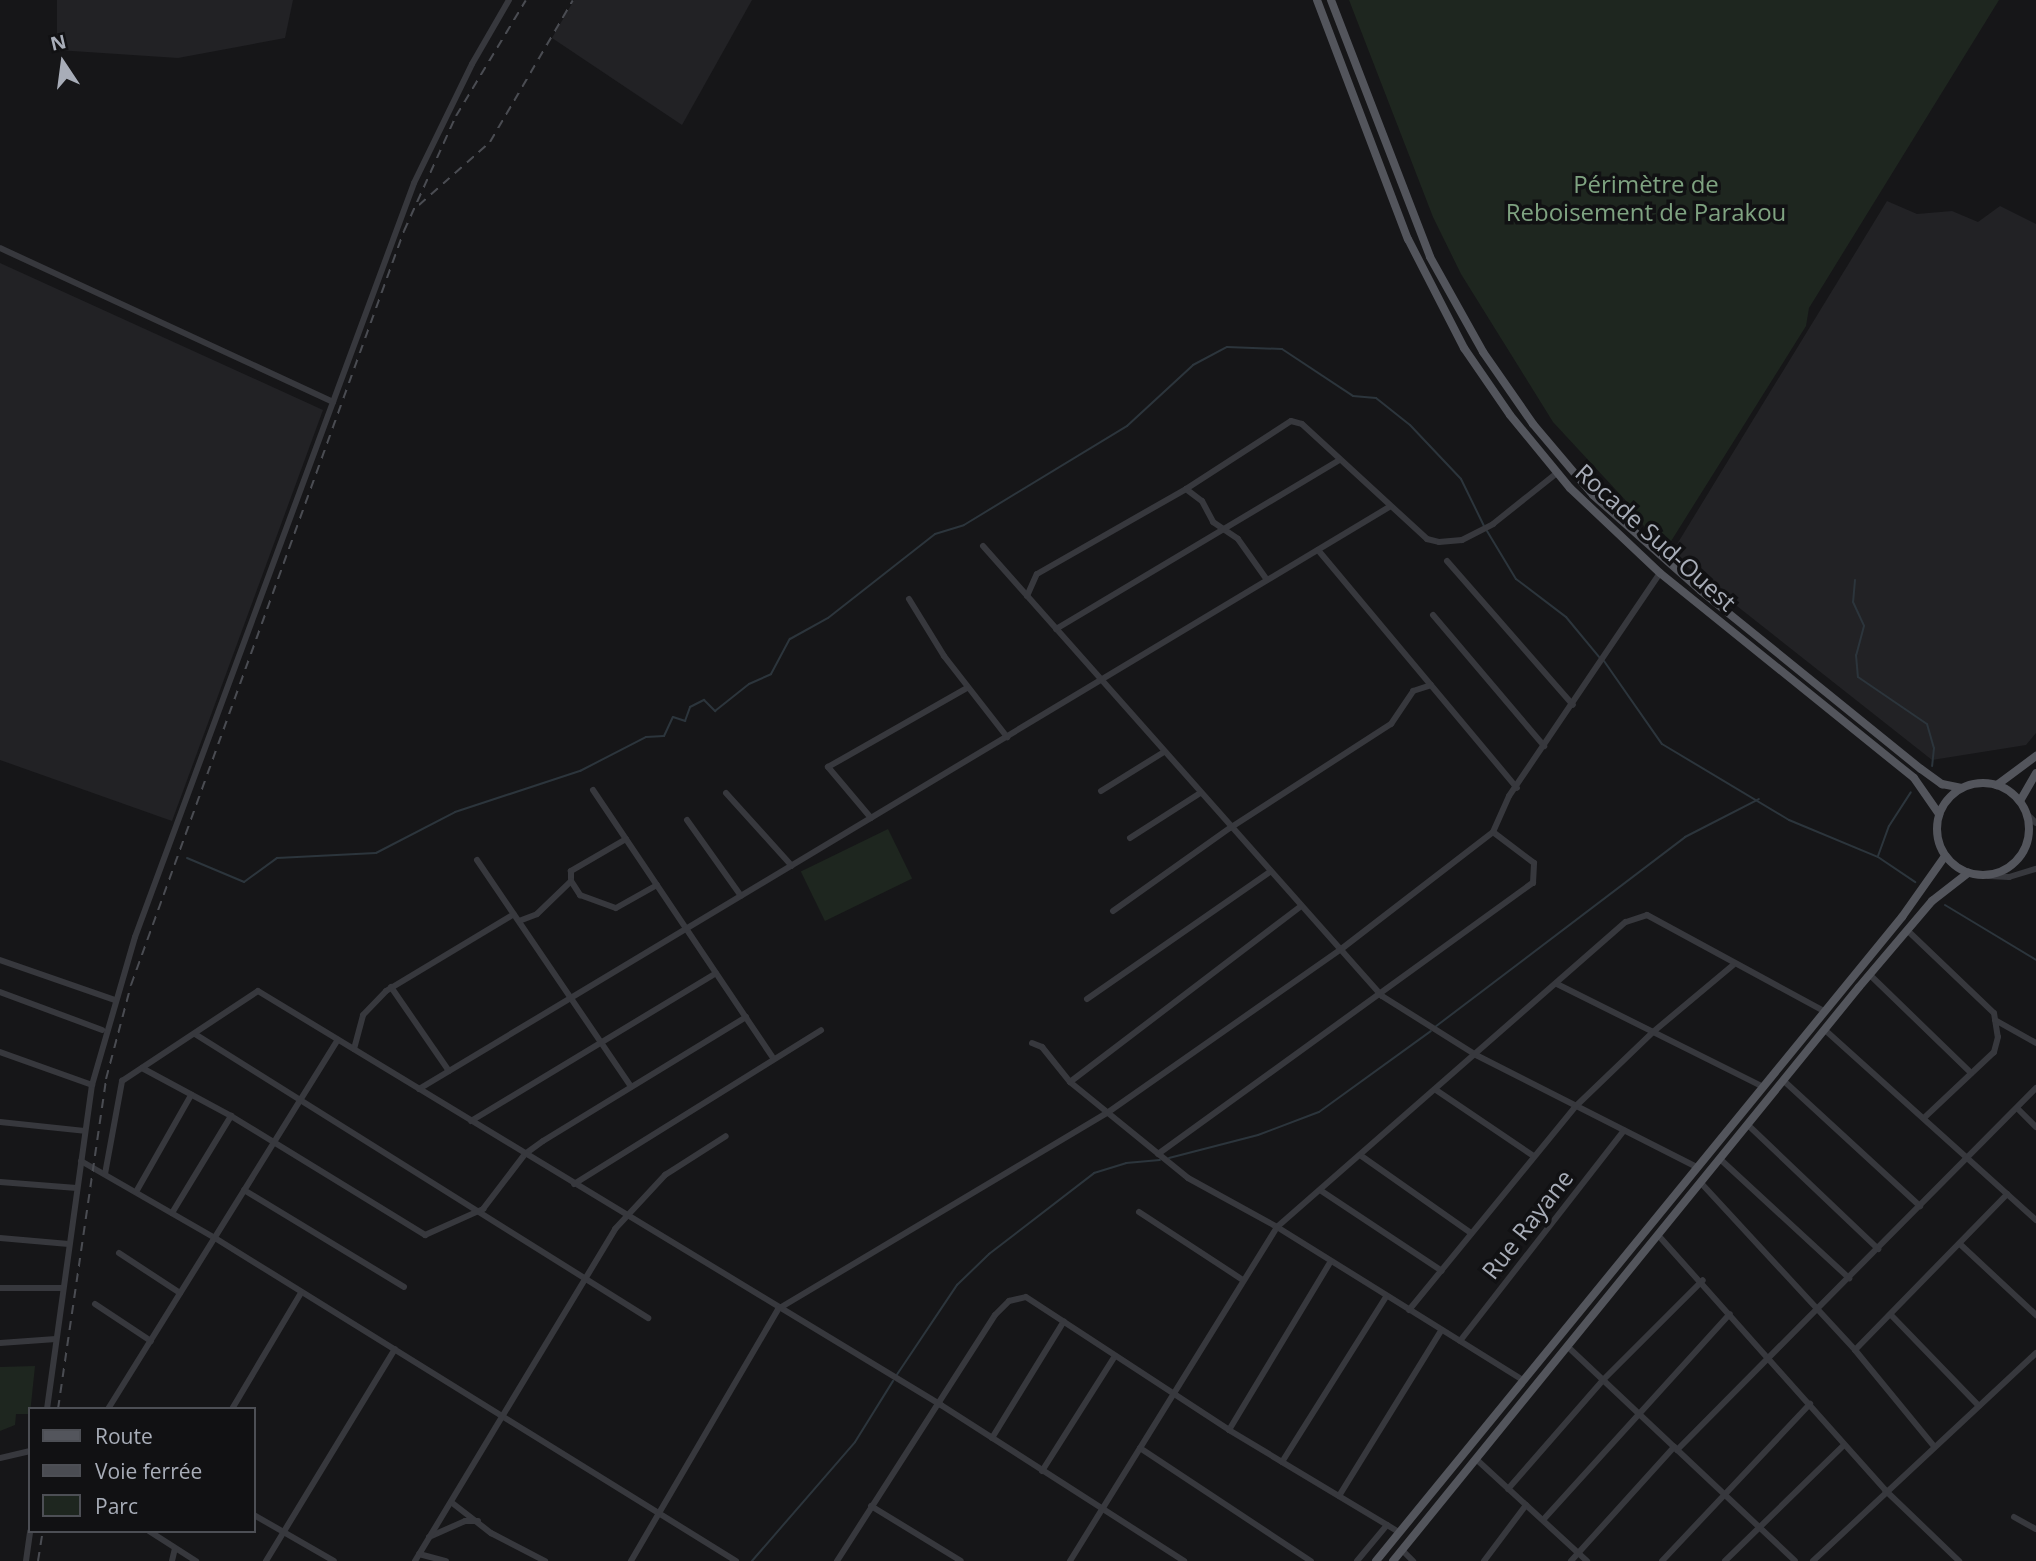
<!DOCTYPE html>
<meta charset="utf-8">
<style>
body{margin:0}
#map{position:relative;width:2036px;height:1561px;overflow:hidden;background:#161618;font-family:"Open Sans",sans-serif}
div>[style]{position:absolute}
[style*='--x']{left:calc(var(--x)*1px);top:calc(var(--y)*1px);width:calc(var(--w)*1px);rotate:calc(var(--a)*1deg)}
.built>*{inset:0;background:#222225}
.green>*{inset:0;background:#1e261f;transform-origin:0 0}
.stream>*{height:2px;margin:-1px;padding:0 1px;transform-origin:1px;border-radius:1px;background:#2c353c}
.minor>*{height:6px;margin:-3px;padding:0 3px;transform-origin:3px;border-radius:3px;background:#37383d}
.major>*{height:8px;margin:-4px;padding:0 4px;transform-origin:4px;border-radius:4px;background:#53555c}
.major>.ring{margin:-4px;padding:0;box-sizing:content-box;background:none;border:8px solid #53555c;border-radius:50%}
.rail>*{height:2px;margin-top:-1px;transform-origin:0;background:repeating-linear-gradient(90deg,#4a4c52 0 9px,transparent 0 16px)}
span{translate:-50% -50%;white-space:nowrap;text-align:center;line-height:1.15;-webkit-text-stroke:7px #111113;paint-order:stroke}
.park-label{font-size:24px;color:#7fa381}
.street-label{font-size:24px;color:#a8adb8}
.legend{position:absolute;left:28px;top:1407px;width:228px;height:126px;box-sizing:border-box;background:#111113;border:2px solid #4d4f55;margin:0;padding:9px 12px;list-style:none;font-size:21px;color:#a8adb8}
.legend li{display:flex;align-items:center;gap:14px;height:35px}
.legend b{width:35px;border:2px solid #4d4f55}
.north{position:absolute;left:28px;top:28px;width:70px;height:70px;-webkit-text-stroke:5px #111113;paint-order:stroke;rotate:347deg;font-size:19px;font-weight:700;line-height:28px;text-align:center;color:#a8adb8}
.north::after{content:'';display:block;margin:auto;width:24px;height:32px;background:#a8adb8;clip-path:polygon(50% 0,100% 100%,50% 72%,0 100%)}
</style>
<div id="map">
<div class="built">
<div style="clip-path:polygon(57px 0,293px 0,285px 38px,178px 58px,57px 50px)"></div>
<div style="clip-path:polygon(574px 0,752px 0,682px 125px,552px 38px)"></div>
<div style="clip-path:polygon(1887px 201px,1917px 214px,1952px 211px,1978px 222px,2000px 206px,2036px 224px,2036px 733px,2026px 745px,1932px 760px,1671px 554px)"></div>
<div style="clip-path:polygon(0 263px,323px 410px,172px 821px,0 760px)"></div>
</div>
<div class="green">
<div style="clip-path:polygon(1349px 0,1999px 0,1809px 308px,1806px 326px,1663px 554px,1628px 503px,1553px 422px,1461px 274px,1433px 217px)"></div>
<div style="left:888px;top:829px;width:55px;height:97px;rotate:64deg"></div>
<div style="clip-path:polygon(35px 1366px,30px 1414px,16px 1414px,15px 1425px,0 1431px,0 1367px)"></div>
</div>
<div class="stream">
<div style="--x:1487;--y:531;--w:56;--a:58.9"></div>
<div style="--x:1516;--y:579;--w:63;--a:37.2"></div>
<div style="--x:1566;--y:617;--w:53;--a:50.3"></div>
<div style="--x:1855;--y:580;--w:22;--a:95"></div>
<div style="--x:1853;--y:602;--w:26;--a:65"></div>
<div style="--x:1864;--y:626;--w:30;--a:105"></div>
<div style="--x:1856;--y:655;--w:22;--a:85"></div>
<div style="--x:1858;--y:677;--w:83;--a:34.3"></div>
<div style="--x:1927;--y:724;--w:25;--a:74"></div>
<div style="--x:1934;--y:748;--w:18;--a:96"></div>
<div style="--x:1604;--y:661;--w:101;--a:55.1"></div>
<div style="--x:1662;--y:744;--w:148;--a:30.9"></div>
<div style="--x:1789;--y:820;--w:96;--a:22.6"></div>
<div style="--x:1878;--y:857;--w:45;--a:34"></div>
<div style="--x:1878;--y:856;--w:32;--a:-70"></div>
<div style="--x:1889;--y:826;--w:40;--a:-57.1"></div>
<div style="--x:187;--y:858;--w:62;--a:22.8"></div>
<div style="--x:244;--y:882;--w:41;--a:-36"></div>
<div style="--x:277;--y:858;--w:99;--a:-2.9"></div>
<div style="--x:376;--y:853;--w:89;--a:-27.4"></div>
<div style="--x:455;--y:812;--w:132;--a:-18.2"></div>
<div style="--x:580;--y:771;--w:74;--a:-27.3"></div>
<div style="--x:646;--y:737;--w:18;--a:-3"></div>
<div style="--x:664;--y:736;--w:21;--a:-65"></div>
<div style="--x:673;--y:717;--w:13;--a:18"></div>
<div style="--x:685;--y:721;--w:15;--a:-70"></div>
<div style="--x:690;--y:707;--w:16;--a:-27"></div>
<div style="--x:704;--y:700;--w:16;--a:45"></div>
<div style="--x:715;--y:711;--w:43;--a:-38.5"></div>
<div style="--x:749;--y:684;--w:24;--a:-24"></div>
<div style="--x:771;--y:674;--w:40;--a:-62"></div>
<div style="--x:790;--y:639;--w:43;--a:-28.9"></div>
<div style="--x:828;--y:618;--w:136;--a:-38.1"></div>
<div style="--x:935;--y:534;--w:30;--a:-17"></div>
<div style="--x:964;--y:525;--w:191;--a:-31.3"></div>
<div style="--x:1127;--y:426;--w:90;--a:-42.7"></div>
<div style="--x:1193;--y:365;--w:38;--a:-28"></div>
<div style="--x:1227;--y:347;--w:55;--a:2.1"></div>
<div style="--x:1282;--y:349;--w:85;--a:33.5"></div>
<div style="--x:1353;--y:396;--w:23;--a:5"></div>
<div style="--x:1376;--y:398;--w:43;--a:38.5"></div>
<div style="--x:1410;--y:425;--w:74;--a:46.6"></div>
<div style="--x:1461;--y:479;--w:52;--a:63.9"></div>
<div style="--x:1945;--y:905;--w:106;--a:31.1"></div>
<div style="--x:1435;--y:1027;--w:314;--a:-37.2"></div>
<div style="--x:1685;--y:837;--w:83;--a:-27.2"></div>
<div style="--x:1169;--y:1158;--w:92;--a:-14.5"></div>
<div style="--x:1258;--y:1135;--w:65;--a:-20.7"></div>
<div style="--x:1319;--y:1112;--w:138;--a:-35.9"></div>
<div style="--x:896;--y:1376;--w:110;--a:-56.2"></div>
<div style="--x:957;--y:1285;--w:45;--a:-44.1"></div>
<div style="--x:989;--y:1254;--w:133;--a:-37.6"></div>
<div style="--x:1094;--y:1173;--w:34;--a:-17"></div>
<div style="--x:1126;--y:1163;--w:34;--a:-5"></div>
<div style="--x:752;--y:1561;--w:157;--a:-49.1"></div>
<div style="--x:855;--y:1442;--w:72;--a:-58.1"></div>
</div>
<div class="minor">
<div style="--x:0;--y:248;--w:367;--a:24.8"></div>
<div style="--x:1186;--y:489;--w:20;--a:37"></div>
<div style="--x:1202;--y:501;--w:24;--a:62"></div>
<div style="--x:1213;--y:522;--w:30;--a:34"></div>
<div style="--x:1238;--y:539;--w:50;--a:54.7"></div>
<div style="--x:983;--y:546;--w:601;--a:48.44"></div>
<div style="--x:1382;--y:996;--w:111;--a:32.1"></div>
<div style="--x:1476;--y:1055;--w:248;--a:26.9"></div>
<div style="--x:1318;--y:550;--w:310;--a:50.1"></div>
<div style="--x:1447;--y:561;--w:191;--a:48.8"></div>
<div style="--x:1027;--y:596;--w:24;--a:-66"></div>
<div style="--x:1037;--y:574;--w:172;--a:-29.7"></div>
<div style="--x:1186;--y:489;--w:125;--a:-32.9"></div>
<div style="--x:1291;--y:421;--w:11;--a:15"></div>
<div style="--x:1302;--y:424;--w:170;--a:42.6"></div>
<div style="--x:1427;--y:539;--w:12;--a:14"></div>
<div style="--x:1439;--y:542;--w:23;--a:-5"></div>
<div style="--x:1462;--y:540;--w:35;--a:-27"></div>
<div style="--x:1493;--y:524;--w:82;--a:-38.6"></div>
<div style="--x:909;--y:599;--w:67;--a:58.4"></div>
<div style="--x:944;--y:656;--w:103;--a:52.1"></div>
<div style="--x:1433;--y:615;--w:172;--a:49.7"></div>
<div style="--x:1056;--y:629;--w:330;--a:-30.8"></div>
<div style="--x:593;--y:790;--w:324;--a:56.1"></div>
<div style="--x:1101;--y:791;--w:74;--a:-31.8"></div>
<div style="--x:726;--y:793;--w:98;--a:47.9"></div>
<div style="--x:2028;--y:815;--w:11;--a:45"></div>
<div style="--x:871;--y:818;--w:67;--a:-130.1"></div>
<div style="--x:828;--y:767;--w:160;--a:-29.6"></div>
<div style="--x:687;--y:820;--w:93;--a:54.6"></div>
<div style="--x:1130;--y:838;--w:83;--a:-32.7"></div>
<div style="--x:626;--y:839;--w:64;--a:149.8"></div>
<div style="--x:571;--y:871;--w:10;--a:90"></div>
<div style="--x:571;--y:881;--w:17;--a:57"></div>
<div style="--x:580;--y:895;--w:38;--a:20"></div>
<div style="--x:616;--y:908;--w:47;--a:-29.3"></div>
<div style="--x:477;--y:860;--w:274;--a:55.8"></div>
<div style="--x:1989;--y:876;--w:20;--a:3"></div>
<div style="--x:2009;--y:877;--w:28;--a:-17"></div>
<div style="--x:1113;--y:911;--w:143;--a:-35.4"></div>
<div style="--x:1230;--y:828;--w:192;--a:-32.9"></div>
<div style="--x:1391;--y:724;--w:40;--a:-56"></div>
<div style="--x:1413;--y:691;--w:19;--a:-18"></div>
<div style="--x:519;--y:921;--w:19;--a:-21"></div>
<div style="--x:537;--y:914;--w:47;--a:-44.1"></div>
<div style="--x:1907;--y:930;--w:120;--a:43.7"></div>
<div style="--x:1994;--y:1013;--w:24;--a:81"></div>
<div style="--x:1998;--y:1037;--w:16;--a:105"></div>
<div style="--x:1994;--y:1052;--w:95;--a:136.7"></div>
<div style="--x:0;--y:960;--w:122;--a:19.2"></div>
<div style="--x:1870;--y:975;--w:141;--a:44.1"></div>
<div style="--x:1557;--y:984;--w:231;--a:26.5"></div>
<div style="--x:391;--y:987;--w:102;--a:55.4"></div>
<div style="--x:0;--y:992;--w:109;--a:20.4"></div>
<div style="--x:1087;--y:999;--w:223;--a:-34.8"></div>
<div style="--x:1995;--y:1020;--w:47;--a:29.3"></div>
<div style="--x:1825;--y:1030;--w:284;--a:42"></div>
<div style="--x:195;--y:1034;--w:535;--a:32.08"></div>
<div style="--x:1032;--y:1043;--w:11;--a:22"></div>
<div style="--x:1042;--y:1047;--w:45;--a:51.3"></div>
<div style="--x:1070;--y:1082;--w:152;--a:39.1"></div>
<div style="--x:1188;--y:1178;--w:102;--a:28.8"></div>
<div style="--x:1277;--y:1227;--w:290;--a:31.9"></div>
<div style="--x:354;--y:1049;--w:35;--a:-75"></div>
<div style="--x:363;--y:1015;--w:33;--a:-46"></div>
<div style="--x:386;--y:991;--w:149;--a:-31"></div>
<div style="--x:0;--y:1052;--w:98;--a:19.7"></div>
<div style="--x:142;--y:1068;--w:101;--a:28.3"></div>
<div style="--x:231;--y:1116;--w:228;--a:31.5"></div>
<div style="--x:425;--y:1235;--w:64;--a:-24.1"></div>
<div style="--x:483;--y:1209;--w:69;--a:-52.6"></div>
<div style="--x:525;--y:1154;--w:22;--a:-36"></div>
<div style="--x:543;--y:1141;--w:238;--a:-31.4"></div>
<div style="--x:1784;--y:1081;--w:185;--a:42.6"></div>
<div style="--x:1070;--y:1082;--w:290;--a:-37.3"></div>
<div style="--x:419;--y:1089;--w:1133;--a:-30.96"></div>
<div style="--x:1436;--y:1090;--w:116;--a:34.1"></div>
<div style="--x:2017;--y:1108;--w:27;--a:45"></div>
<div style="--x:471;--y:1121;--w:286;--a:-31.1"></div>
<div style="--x:0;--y:1122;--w:85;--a:6"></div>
<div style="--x:1748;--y:1125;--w:180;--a:43.6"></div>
<div style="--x:1158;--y:1154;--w:463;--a:-35.9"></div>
<div style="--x:1533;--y:883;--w:20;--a:-87"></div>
<div style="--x:1534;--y:863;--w:51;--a:-142.9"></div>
<div style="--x:1360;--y:1155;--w:136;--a:35.1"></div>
<div style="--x:1720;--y:1159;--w:176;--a:42.7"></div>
<div style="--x:81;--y:1161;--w:155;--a:29.9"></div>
<div style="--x:215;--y:1238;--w:613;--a:31.8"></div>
<div style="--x:105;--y:1174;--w:95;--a:-79.6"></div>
<div style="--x:122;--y:1081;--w:163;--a:-33.5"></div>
<div style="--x:258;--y:991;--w:799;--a:31.22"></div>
<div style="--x:941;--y:1405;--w:289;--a:32.7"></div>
<div style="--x:0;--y:1182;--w:77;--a:4.5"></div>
<div style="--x:1701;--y:1183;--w:227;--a:47.3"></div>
<div style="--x:1855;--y:1350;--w:123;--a:50.6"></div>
<div style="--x:574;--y:1184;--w:291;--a:-31.9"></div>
<div style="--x:244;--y:1190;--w:187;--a:31.2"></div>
<div style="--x:1320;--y:1190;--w:146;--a:33.6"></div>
<div style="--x:136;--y:1192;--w:112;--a:-60.4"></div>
<div style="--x:1139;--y:1212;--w:124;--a:33.2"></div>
<div style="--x:172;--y:1213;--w:114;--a:-58.7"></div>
<div style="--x:1658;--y:1235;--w:341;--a:48.3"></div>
<div style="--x:1885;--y:1490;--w:103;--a:43.8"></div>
<div style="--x:0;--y:1238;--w:69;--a:5"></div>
<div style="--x:1961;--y:1245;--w:103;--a:43"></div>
<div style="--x:119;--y:1253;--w:73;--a:33.3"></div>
<div style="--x:0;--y:1288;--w:63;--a:0"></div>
<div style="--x:95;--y:1304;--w:67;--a:33.5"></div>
<div style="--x:1409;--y:1310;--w:264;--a:-50.7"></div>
<div style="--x:1576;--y:1106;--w:107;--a:-43.9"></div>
<div style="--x:1653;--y:1032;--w:104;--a:-39.9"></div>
<div style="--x:1892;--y:1316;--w:125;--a:46"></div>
<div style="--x:1460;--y:1341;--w:267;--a:-52.1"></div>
<div style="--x:0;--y:1343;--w:56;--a:-4.1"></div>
<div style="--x:1567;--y:1346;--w:313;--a:43.3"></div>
<div style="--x:1855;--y:1350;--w:218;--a:-45.7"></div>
<div style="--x:47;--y:1409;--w:327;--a:-82.1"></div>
<div style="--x:92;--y:1085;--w:154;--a:-73.8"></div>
<div style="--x:135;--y:937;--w:804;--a:-69.69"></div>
<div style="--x:414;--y:183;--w:132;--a:-64"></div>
<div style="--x:472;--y:64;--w:74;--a:-60"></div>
<div style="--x:108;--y:1409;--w:435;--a:-58.1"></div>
<div style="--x:232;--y:1409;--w:135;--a:-59.3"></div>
<div style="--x:1229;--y:1430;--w:197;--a:-58.9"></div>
<div style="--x:992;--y:1438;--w:137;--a:-58.4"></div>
<div style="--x:1140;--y:1448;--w:205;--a:33.5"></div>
<div style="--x:1677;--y:1450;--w:510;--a:-45.24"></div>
<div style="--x:0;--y:1458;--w:31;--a:-13"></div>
<div style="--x:1476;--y:1459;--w:151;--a:42.6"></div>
<div style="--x:1282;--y:1462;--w:195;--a:-57.8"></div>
<div style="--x:1042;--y:1471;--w:136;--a:-57.6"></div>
<div style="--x:1508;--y:1489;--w:145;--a:-48.9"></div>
<div style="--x:1603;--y:1380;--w:141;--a:-45"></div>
<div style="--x:1339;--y:1496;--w:194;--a:-58.3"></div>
<div style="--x:451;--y:1502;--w:51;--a:37.8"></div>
<div style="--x:491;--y:1533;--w:61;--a:27.4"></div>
<div style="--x:871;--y:1506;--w:105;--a:31.4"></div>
<div style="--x:254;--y:1515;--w:92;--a:29.9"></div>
<div style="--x:2014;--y:1517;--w:25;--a:29"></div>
<div style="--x:1543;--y:1520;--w:278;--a:-47.8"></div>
<div style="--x:149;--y:1531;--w:56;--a:32.6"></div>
<div style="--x:429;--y:1537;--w:39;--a:-24"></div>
<div style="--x:465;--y:1521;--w:13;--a:0"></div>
<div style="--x:1402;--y:1550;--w:16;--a:45"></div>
<div style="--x:419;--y:1554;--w:28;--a:15"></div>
<div style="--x:26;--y:1561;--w:30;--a:-82"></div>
<div style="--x:172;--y:1561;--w:13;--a:-77"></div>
<div style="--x:266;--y:1561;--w:248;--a:-58.7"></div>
<div style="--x:415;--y:1561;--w:388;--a:-58.9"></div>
<div style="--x:615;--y:1229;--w:74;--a:-47.2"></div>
<div style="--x:665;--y:1175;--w:72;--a:-32.6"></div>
<div style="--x:631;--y:1561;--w:292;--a:-59.7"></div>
<div style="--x:778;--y:1309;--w:383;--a:-30.8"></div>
<div style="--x:1107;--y:1113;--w:284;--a:-35"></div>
<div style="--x:1340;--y:950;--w:193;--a:-37.6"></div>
<div style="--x:1493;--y:832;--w:39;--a:-66"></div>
<div style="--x:1509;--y:796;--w:269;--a:-55.9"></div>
<div style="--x:837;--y:1561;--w:292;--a:-57.3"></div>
<div style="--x:995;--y:1315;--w:20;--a:-45"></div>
<div style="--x:1009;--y:1301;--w:17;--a:-13"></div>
<div style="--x:1026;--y:1297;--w:243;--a:33.2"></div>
<div style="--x:1229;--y:1430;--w:198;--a:31"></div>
<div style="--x:1070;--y:1561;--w:393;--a:-58.2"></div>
<div style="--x:1277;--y:1227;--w:463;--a:-41.2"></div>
<div style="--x:1626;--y:922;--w:22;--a:-18"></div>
<div style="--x:1647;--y:915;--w:201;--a:28.5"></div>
<div style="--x:1357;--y:1561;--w:47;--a:-50.2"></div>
<div style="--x:1484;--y:1561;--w:70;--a:-53.1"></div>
<div style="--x:1571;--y:1561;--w:154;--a:-47.9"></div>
<div style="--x:1662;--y:1561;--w:216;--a:-46.7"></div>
<div style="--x:1725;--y:1561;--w:166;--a:-44.3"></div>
<div style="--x:1813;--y:1561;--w:305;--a:-43"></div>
</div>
<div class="major">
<div style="--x:1317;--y:0;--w:256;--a:69.2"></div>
<div style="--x:1408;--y:239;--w:123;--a:62.8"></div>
<div style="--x:1464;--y:348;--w:81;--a:55.5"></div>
<div style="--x:1510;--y:415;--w:94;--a:50.6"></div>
<div style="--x:1570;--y:488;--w:124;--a:43.4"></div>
<div style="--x:1660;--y:573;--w:326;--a:38.9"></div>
<div style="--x:1914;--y:778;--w:44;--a:55.2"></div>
<div style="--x:1331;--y:0;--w:275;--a:68.9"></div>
<div style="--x:1430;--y:257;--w:109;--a:60.8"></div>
<div style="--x:1483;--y:352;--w:88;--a:55.2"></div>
<div style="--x:1533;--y:424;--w:93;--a:49.8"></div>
<div style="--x:1593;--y:495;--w:144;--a:41.6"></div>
<div style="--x:1701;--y:591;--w:283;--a:39"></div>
<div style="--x:1921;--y:769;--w:26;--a:36"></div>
<div style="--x:1942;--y:784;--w:20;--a:11"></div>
<div class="ring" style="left:1937px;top:783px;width:84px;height:84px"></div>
<div style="--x:1997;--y:785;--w:49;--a:-36.6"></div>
<div style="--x:2020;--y:801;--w:32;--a:-60"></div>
<div style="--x:1376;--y:1561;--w:832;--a:-50.76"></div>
<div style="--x:1902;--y:917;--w:75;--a:-54.8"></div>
<div style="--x:1393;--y:1561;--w:739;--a:-50.93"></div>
<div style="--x:1859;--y:987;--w:113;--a:-49.7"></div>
<div style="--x:1932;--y:901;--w:46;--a:-37.9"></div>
</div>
<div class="rail">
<div style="--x:419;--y:205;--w:95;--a:-41.6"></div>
<div style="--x:490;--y:142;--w:164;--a:-59.7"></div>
<div style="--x:58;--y:1409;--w:333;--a:-81.7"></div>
<div style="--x:106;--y:1079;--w:97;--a:-75.1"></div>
<div style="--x:131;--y:985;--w:802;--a:-70.1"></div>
<div style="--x:404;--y:231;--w:126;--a:-65.7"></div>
<div style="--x:456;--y:116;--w:135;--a:-58.9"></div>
<div style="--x:38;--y:1561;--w:30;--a:-81"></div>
</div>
<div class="park-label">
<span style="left:1646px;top:198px">Périmètre de<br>Reboisement de Parakou</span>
</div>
<div class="street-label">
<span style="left:1656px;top:537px;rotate:42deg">Rocade Sud-Ouest</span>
<span style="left:1527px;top:1224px;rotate:-52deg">Rue Rayane</span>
</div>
<ul class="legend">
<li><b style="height:9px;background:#53555c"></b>Route</li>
<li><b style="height:9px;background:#4a4c52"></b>Voie ferrée</li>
<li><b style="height:19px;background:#1e261f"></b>Parc</li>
</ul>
<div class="north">N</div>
</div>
